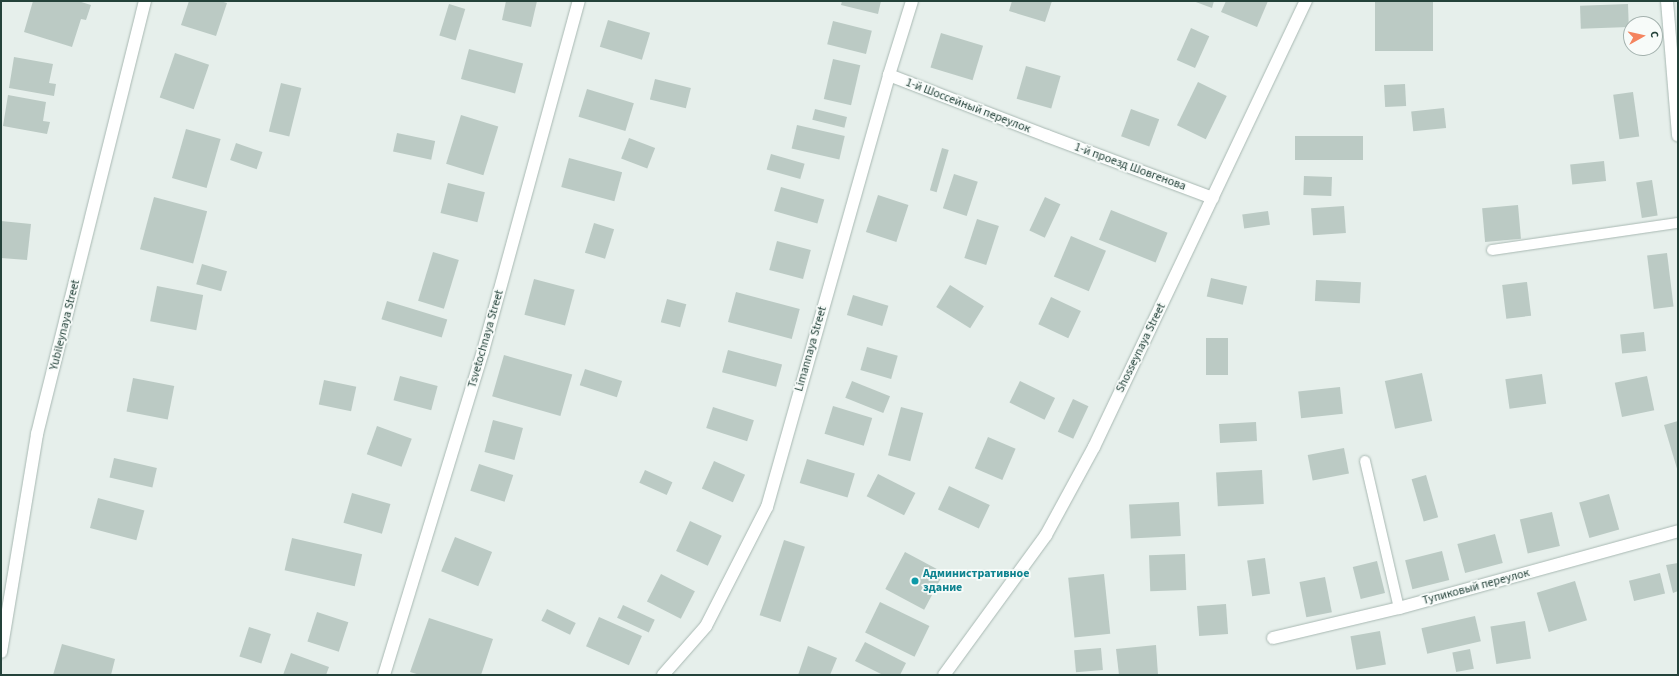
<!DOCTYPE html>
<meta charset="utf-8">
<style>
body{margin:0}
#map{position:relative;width:1679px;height:676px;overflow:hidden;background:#e6efeb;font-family:"Source Sans 3",sans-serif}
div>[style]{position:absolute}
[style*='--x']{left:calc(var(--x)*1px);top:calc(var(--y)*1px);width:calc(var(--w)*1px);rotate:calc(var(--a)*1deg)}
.building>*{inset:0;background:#bbcac4;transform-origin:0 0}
.roads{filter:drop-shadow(0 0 1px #a8b8b2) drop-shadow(0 0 1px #a8b8b2)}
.service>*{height:10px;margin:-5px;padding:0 5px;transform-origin:5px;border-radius:5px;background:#fff}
.minor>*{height:12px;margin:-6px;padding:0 6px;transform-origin:6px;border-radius:6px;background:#fff}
.secondary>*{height:12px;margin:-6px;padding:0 6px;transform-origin:6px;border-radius:6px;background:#fff}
.dots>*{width:11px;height:11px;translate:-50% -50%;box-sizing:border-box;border:2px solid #f7fbf9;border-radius:50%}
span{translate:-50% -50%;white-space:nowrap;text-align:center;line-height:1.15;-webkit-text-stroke:3.5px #f7fbf9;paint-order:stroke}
.street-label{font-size:12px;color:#24423a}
.culture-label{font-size:12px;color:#0d838f;font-weight:700}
.left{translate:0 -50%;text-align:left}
.frame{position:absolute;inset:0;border:2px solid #24423a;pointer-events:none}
.north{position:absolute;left:1623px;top:16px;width:40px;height:40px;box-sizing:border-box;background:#f7fbf9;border:1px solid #a3b1ad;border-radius:50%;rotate:82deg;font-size:11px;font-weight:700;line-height:16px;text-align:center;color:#24423a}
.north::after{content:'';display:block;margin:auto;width:14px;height:18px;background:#f4845f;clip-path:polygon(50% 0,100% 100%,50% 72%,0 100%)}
</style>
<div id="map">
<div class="building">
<div style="clip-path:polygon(33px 1px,78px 1px,91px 5px,86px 20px,81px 19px,72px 47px,24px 32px)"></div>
<div style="clip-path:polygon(189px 1px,220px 1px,227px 3px,216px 36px,181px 25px)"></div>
<div style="clip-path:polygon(506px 1px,537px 1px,531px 27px,502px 20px)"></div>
<div style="clip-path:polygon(842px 1px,881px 1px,878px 14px,841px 5px)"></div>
<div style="clip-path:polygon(1012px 1px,1052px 1px,1045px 22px,1009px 11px)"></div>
<div style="clip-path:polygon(1193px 1px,1214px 1px,1212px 8px)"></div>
<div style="clip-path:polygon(1226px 1px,1268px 1px,1257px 27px,1221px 12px)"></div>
<div style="left:1375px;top:1px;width:58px;height:50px"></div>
<div style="left:449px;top:4px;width:17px;height:33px;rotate:17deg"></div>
<div style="left:1628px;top:4px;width:23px;height:48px;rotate:88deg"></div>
<div style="left:608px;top:20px;width:44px;height:28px;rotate:17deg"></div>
<div style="left:833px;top:21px;width:40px;height:24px;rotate:14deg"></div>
<div style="left:1191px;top:28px;width:20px;height:35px;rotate:24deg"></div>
<div style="left:941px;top:33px;width:44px;height:36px;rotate:17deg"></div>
<div style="left:469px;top:49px;width:56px;height:31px;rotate:15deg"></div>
<div style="left:175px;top:53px;width:36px;height:47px;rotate:19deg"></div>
<div style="clip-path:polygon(14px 57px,53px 64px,49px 83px,56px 84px,54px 96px,9px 88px)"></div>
<div style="left:833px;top:59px;width:28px;height:41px;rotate:13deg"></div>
<div style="left:1026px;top:66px;width:36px;height:34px;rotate:16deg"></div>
<div style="left:655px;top:79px;width:37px;height:21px;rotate:14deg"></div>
<div style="left:1198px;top:82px;width:32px;height:48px;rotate:26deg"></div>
<div style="left:281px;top:83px;width:21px;height:50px;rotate:14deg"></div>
<div style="left:1405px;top:84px;width:22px;height:21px;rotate:87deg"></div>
<div style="left:587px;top:89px;width:49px;height:29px;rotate:17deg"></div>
<div style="left:1633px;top:92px;width:45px;height:20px;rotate:82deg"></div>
<div style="clip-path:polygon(8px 95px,46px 102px,43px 121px,50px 122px,47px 134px,3px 126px)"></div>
<div style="left:1444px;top:108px;width:20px;height:33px;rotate:84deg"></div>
<div style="left:815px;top:109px;width:33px;height:11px;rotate:14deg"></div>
<div style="left:1131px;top:109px;width:30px;height:29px;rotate:20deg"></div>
<div style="left:461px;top:115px;width:39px;height:51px;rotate:17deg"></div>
<div style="left:797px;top:125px;width:49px;height:24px;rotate:13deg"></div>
<div style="left:186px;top:129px;width:36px;height:51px;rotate:16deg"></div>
<div style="left:397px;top:133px;width:39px;height:19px;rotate:12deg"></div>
<div style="left:1363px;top:136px;width:24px;height:68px;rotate:90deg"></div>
<div style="left:629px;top:138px;width:28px;height:22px;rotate:21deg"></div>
<div style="left:236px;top:143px;width:28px;height:18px;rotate:19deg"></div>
<div style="left:942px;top:148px;width:7px;height:44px;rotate:16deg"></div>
<div style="left:771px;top:154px;width:35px;height:16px;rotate:16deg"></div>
<div style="left:569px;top:158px;width:55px;height:30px;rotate:15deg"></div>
<div style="left:1604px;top:161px;width:20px;height:34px;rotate:84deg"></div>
<div style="left:954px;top:174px;width:25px;height:36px;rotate:18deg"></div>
<div style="left:1304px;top:176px;width:28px;height:19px;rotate:2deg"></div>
<div style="left:1652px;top:180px;width:36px;height:16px;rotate:81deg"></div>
<div style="left:448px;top:183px;width:38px;height:31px;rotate:14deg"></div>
<div style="left:781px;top:187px;width:45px;height:25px;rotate:16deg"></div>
<div style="left:878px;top:195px;width:32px;height:39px;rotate:18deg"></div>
<div style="left:154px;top:197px;width:55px;height:54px;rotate:15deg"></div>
<div style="left:1045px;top:197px;width:17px;height:37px;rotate:25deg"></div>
<div style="left:1518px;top:205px;width:34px;height:36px;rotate:85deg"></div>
<div style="left:1344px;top:206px;width:27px;height:33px;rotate:86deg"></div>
<div style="left:1111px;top:210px;width:61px;height:32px;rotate:22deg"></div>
<div style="left:1268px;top:211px;width:14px;height:26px;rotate:82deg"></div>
<div style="left:977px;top:219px;width:23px;height:41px;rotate:18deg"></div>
<div style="clip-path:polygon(1px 221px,31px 224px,27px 260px,1px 258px)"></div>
<div style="left:594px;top:223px;width:21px;height:31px;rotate:17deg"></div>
<div style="left:1071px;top:236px;width:38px;height:44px;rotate:23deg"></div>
<div style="left:777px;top:241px;width:35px;height:30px;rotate:15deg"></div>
<div style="left:433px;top:252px;width:27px;height:51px;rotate:17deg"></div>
<div style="left:1667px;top:253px;width:54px;height:20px;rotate:83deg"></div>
<div style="left:202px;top:264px;width:26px;height:21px;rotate:16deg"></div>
<div style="left:1211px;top:278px;width:37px;height:19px;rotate:13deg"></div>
<div style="left:534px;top:279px;width:42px;height:37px;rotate:15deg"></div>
<div style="left:1316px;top:280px;width:45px;height:21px;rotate:3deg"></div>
<div style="left:1527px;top:282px;width:34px;height:25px;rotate:83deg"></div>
<div style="left:950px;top:285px;width:40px;height:26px;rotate:32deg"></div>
<div style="left:157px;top:286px;width:47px;height:36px;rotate:11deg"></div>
<div style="left:736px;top:292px;width:66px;height:31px;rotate:15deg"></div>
<div style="left:853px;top:295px;width:37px;height:21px;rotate:17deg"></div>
<div style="left:1051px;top:297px;width:33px;height:30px;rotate:25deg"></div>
<div style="left:667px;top:299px;width:20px;height:24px;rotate:15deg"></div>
<div style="left:387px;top:301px;width:63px;height:19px;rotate:17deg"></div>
<div style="left:1644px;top:332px;width:19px;height:24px;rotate:84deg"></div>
<div style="left:1206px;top:338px;width:22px;height:37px"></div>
<div style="left:867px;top:347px;width:32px;height:24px;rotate:16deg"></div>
<div style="left:728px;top:350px;width:56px;height:23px;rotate:15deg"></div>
<div style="left:504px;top:355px;width:71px;height:43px;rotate:16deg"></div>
<div style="left:585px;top:369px;width:39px;height:17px;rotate:18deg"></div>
<div style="left:1422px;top:373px;width:49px;height:38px;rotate:78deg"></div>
<div style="left:1542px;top:374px;width:30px;height:37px;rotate:82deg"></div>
<div style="left:400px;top:376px;width:39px;height:25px;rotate:15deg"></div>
<div style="left:1647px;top:376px;width:35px;height:33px;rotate:78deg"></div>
<div style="left:133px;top:378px;width:42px;height:34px;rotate:11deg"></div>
<div style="left:324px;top:380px;width:33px;height:25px;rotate:12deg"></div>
<div style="left:852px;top:381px;width:41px;height:18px;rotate:22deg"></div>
<div style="left:1020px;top:381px;width:39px;height:24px;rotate:26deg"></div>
<div style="left:1340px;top:387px;width:27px;height:42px;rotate:84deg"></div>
<div style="left:1073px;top:399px;width:17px;height:36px;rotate:25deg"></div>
<div style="left:833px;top:406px;width:41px;height:29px;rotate:17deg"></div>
<div style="left:713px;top:407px;width:43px;height:22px;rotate:18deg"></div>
<div style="left:901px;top:407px;width:23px;height:50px;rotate:15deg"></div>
<div style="left:493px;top:420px;width:31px;height:33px;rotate:15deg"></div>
<div style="clip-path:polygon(1678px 421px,1678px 472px,1664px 425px)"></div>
<div style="left:1256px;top:422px;width:19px;height:37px;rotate:87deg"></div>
<div style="left:377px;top:426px;width:37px;height:30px;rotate:20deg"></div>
<div style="left:988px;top:437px;width:30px;height:34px;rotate:23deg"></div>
<div style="left:1344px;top:448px;width:26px;height:37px;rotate:79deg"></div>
<div style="left:114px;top:458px;width:44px;height:20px;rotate:13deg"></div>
<div style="left:807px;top:459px;width:50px;height:25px;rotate:17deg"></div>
<div style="left:714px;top:461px;width:34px;height:30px;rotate:24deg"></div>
<div style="left:479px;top:464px;width:36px;height:28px;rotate:18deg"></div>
<div style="left:645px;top:470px;width:30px;height:14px;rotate:24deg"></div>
<div style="left:1262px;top:470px;width:34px;height:46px;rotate:87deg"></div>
<div style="left:878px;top:474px;width:42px;height:25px;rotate:27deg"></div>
<div style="left:1426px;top:475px;width:44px;height:15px;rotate:74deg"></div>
<div style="left:949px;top:486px;width:45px;height:26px;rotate:25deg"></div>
<div style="left:352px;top:493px;width:40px;height:31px;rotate:16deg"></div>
<div style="left:1609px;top:494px;width:37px;height:31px;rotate:74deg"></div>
<div style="left:98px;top:498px;width:48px;height:31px;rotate:15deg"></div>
<div style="left:1179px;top:502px;width:34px;height:50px;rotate:87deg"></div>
<div style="left:1552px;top:512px;width:35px;height:33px;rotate:77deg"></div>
<div style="left:690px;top:521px;width:35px;height:33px;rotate:25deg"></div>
<div style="left:1495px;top:534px;width:30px;height:39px;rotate:75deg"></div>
<div style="left:455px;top:537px;width:40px;height:37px;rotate:22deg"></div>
<div style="left:292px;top:538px;width:72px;height:33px;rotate:13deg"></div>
<div style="left:784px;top:540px;width:22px;height:79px;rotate:18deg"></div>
<div style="left:1442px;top:551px;width:30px;height:38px;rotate:76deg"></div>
<div style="left:905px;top:552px;width:44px;height:42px;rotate:28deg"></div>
<div style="left:1185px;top:554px;width:36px;height:36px;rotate:88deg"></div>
<div style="left:1265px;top:558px;width:36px;height:18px;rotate:82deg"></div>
<div style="left:1377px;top:561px;width:33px;height:25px;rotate:76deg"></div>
<div style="clip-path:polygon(1678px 563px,1678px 591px,1673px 593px,1666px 565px)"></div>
<div style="left:1660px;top:573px;width:21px;height:32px;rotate:76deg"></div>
<div style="left:661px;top:574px;width:38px;height:31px;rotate:27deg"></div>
<div style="left:1104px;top:574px;width:60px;height:36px;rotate:84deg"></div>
<div style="left:1325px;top:577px;width:36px;height:26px;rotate:79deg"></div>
<div style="left:1575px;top:581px;width:41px;height:40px;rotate:73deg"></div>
<div style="left:880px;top:602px;width:55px;height:34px;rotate:26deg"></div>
<div style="left:1226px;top:604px;width:30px;height:29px;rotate:86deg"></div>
<div style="left:623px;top:605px;width:35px;height:14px;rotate:25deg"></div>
<div style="left:547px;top:609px;width:32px;height:13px;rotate:26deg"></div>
<div style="left:317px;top:612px;width:33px;height:31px;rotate:18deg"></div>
<div style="left:1475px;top:616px;width:26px;height:55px;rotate:77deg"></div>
<div style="left:599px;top:617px;width:47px;height:32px;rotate:24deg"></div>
<div style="clip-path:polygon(429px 618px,493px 639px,481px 675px,420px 675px,410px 672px)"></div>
<div style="left:1525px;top:621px;width:38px;height:35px;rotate:81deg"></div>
<div style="left:249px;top:627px;width:23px;height:31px;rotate:18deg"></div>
<div style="left:1380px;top:631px;width:34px;height:30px;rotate:80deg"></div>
<div style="clip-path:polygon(865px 642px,906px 663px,900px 675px,883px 675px,855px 661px)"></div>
<div style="clip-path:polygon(62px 644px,115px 659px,111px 675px,53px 675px)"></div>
<div style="clip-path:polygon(1156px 645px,1158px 675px,1119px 675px,1116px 649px)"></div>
<div style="clip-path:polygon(808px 646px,837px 658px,830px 675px,798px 675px)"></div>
<div style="left:1101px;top:648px;width:22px;height:27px;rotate:85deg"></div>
<div style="left:1470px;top:649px;width:20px;height:18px;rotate:79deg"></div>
<div style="clip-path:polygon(291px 653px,329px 667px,326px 675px,283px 675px)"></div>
</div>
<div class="roads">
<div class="service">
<div style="--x:1492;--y:250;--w:188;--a:-8.3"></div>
<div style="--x:1365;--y:461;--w:151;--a:77"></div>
</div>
<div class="minor">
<div style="--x:1667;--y:1;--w:135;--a:85.3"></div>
<div style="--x:889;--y:75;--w:169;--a:21.1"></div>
<div style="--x:1047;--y:136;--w:177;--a:20.5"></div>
<div style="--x:1273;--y:638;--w:130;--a:-13.4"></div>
<div style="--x:1399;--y:608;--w:289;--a:-15.4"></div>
<div style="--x:1;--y:652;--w:221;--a:-80.6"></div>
<div style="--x:37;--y:434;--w:446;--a:-76"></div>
<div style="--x:384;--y:675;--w:339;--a:-73"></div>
<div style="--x:483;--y:351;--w:363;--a:-74.7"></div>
<div style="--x:663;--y:675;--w:65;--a:-48.7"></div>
<div style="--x:706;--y:626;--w:134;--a:-62.9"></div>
<div style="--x:767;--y:507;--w:449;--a:-74.2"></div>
<div style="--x:889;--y:75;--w:77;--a:-72.7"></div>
</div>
<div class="secondary">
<div style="--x:944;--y:675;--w:173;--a:-53.9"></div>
<div style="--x:1046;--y:535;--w:100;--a:-61.4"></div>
<div style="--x:1094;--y:447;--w:494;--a:-64.6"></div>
</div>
</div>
<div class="dots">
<div style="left:915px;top:581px;background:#0f9aa8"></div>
</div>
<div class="street-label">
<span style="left:968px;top:106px;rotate:21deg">1-й Шоссейный переулок</span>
<span style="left:1130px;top:167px;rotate:20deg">1-й проезд Шовгенова</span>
<span style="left:65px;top:325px;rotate:-76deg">Yubileynaya Street</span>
<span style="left:486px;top:339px;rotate:-74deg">Tsvetochnaya Street</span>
<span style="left:1141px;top:348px;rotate:-64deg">Shosseynaya Street</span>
<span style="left:811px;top:349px;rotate:-74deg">Limannaya Street</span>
<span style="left:1476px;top:587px;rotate:-15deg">Тупиковый переулок</span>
</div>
<div class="culture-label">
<span class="left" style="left:923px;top:581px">Административное<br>здание</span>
</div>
<div class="frame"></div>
<div class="north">С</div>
</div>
